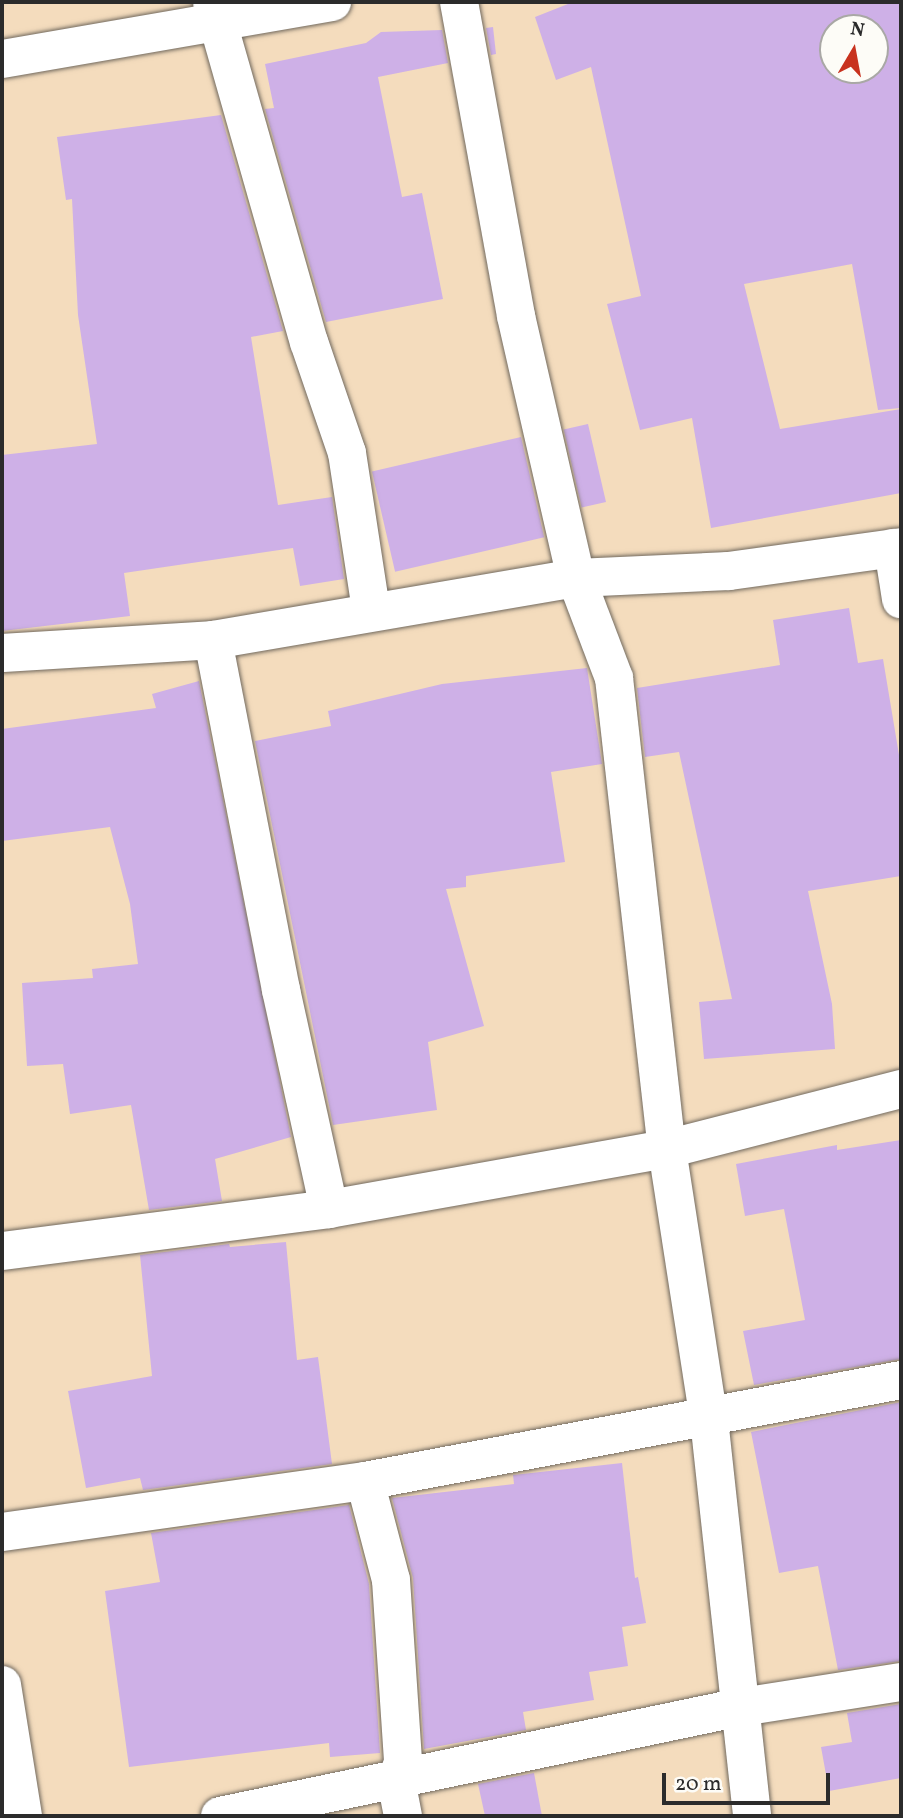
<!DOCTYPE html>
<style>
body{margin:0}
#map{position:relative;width:903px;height:1818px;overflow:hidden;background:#f4dcbd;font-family:Vollkorn,serif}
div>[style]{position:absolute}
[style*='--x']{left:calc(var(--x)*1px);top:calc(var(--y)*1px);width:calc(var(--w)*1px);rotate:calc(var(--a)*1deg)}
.building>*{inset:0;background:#ceb0e7;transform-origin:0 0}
.roads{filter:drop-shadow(0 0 2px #71695e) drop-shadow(0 0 2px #71695e)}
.minor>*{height:38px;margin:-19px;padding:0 19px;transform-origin:19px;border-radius:19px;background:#fff}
span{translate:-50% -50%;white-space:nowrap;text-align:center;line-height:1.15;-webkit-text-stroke:5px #fdfcf7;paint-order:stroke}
.frame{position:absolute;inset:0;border:4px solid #2b2b2b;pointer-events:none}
.north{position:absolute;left:819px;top:14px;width:70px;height:70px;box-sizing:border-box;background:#fdfcf7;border:2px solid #a9a8a5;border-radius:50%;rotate:10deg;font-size:19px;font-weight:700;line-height:28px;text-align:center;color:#2b2b2b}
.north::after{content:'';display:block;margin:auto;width:24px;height:32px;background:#c8321e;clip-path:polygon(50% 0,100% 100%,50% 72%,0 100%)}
.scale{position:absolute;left:662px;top:1773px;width:168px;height:32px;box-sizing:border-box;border:4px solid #2b2b2b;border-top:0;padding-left:9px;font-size:21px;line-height:24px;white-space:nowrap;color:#2b2b2b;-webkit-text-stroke:5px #fdfcf7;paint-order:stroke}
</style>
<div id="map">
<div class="building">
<div style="clip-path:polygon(evenodd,573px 2px,901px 2px,901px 408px,878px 410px,852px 264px,744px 284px,780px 429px,901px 409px,901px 493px,711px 528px,692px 418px,640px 430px,607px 304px,641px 296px,591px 67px,556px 80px,535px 17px,573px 2px,833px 28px,875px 28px,875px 70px,833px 70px,833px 28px)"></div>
<div style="clip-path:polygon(493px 27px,496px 54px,491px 55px,486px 28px)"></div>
<div style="clip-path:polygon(442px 30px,448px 63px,378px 77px,402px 197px,422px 193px,443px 299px,326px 322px,265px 109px,274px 108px,265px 64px,366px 43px,381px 32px)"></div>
<div style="clip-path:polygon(221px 115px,283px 331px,251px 337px,278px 505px,332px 497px,344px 579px,300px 586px,293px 548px,124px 573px,130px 616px,2px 631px,2px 455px,97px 444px,78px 315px,72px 199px,66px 200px,57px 137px)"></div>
<div style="left:588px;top:424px;width:80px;height:25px;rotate:77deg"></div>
<div style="left:521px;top:437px;width:103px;height:153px;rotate:77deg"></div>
<div style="clip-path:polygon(849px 608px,858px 663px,883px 659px,901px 767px,901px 876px,808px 891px,832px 1004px,835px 1049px,704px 1059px,699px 1002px,732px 999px,679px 752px,645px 757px,637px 688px,780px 665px,773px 620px)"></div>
<div style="clip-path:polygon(587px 668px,602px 764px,551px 772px,565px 862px,466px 876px,466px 887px,446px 889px,484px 1026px,428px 1042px,437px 1110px,333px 1125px,255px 741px,331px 726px,328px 711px,442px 684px)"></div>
<div style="clip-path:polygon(199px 681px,291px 1137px,215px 1159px,222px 1201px,149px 1210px,131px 1105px,70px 1114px,63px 1064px,27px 1066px,22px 983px,93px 978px,92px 969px,138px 964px,130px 904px,110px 827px,2px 841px,2px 729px,156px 708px,152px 694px)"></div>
<div style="clip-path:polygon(901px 1140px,901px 1359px,754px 1385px,743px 1331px,805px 1320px,784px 1209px,745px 1216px,736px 1164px,837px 1145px,837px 1150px)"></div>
<div style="clip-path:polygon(286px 1242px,297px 1360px,318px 1357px,332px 1464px,143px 1490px,140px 1478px,86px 1488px,68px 1391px,152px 1376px,140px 1255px,229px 1244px,230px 1247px)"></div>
<div style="clip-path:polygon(901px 1402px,901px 1661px,838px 1670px,818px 1566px,779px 1573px,751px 1432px)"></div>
<div style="clip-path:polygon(622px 1463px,635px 1578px,638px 1577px,646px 1623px,622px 1627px,628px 1666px,589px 1672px,594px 1700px,523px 1712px,526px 1730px,424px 1749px,413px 1578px,392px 1498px,514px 1484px,513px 1475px)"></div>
<div style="clip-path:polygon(349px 1505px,369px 1584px,380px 1753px,330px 1757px,329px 1743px,129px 1767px,105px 1591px,160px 1582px,151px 1533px)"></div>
<div style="clip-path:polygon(901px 1704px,901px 1778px,829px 1791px,821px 1747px,852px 1742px,847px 1713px)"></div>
<div style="clip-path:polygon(534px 1773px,542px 1816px,485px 1816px,478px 1784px)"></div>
</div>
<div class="roads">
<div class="minor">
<div style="--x:212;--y:2;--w:354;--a:74.1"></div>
<div style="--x:309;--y:342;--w:117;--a:71.1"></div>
<div style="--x:347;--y:453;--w:159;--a:81.3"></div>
<div style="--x:459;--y:2;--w:319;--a:79.7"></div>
<div style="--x:516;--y:316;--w:269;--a:77.1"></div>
<div style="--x:576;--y:578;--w:107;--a:69.2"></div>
<div style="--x:614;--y:678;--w:474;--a:83.6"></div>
<div style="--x:667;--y:1149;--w:273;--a:81.2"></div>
<div style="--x:709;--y:1419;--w:399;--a:83.8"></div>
<div style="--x:2;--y:59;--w:335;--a:-9.8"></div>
<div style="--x:893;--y:548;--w:52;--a:81.1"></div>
<div style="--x:213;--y:640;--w:357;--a:79"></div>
<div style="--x:281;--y:990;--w:224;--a:77.6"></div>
<div style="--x:2;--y:653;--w:211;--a:-3.5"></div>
<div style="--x:213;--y:640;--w:368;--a:-9.7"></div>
<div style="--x:576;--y:578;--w:153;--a:-2.6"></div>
<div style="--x:729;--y:571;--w:174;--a:-7.9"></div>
<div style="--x:2;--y:1251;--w:330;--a:-7.3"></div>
<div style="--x:329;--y:1209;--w:343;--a:-10.1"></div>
<div style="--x:667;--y:1149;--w:242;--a:-14.4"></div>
<div style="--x:365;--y:1481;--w:102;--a:75.3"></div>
<div style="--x:391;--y:1580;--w:183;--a:86.2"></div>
<div style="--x:403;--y:1763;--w:18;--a:112"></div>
<div style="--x:396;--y:1780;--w:37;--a:79"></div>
<div style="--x:2;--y:1532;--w:367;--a:-8"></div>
<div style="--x:365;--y:1481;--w:545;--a:-10.67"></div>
<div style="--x:2;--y:1685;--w:133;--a:80.9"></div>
<div style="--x:220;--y:1816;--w:532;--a:-11.82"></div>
<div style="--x:741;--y:1707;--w:162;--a:-8.9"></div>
</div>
</div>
<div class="frame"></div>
<div class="north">N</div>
<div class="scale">20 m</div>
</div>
